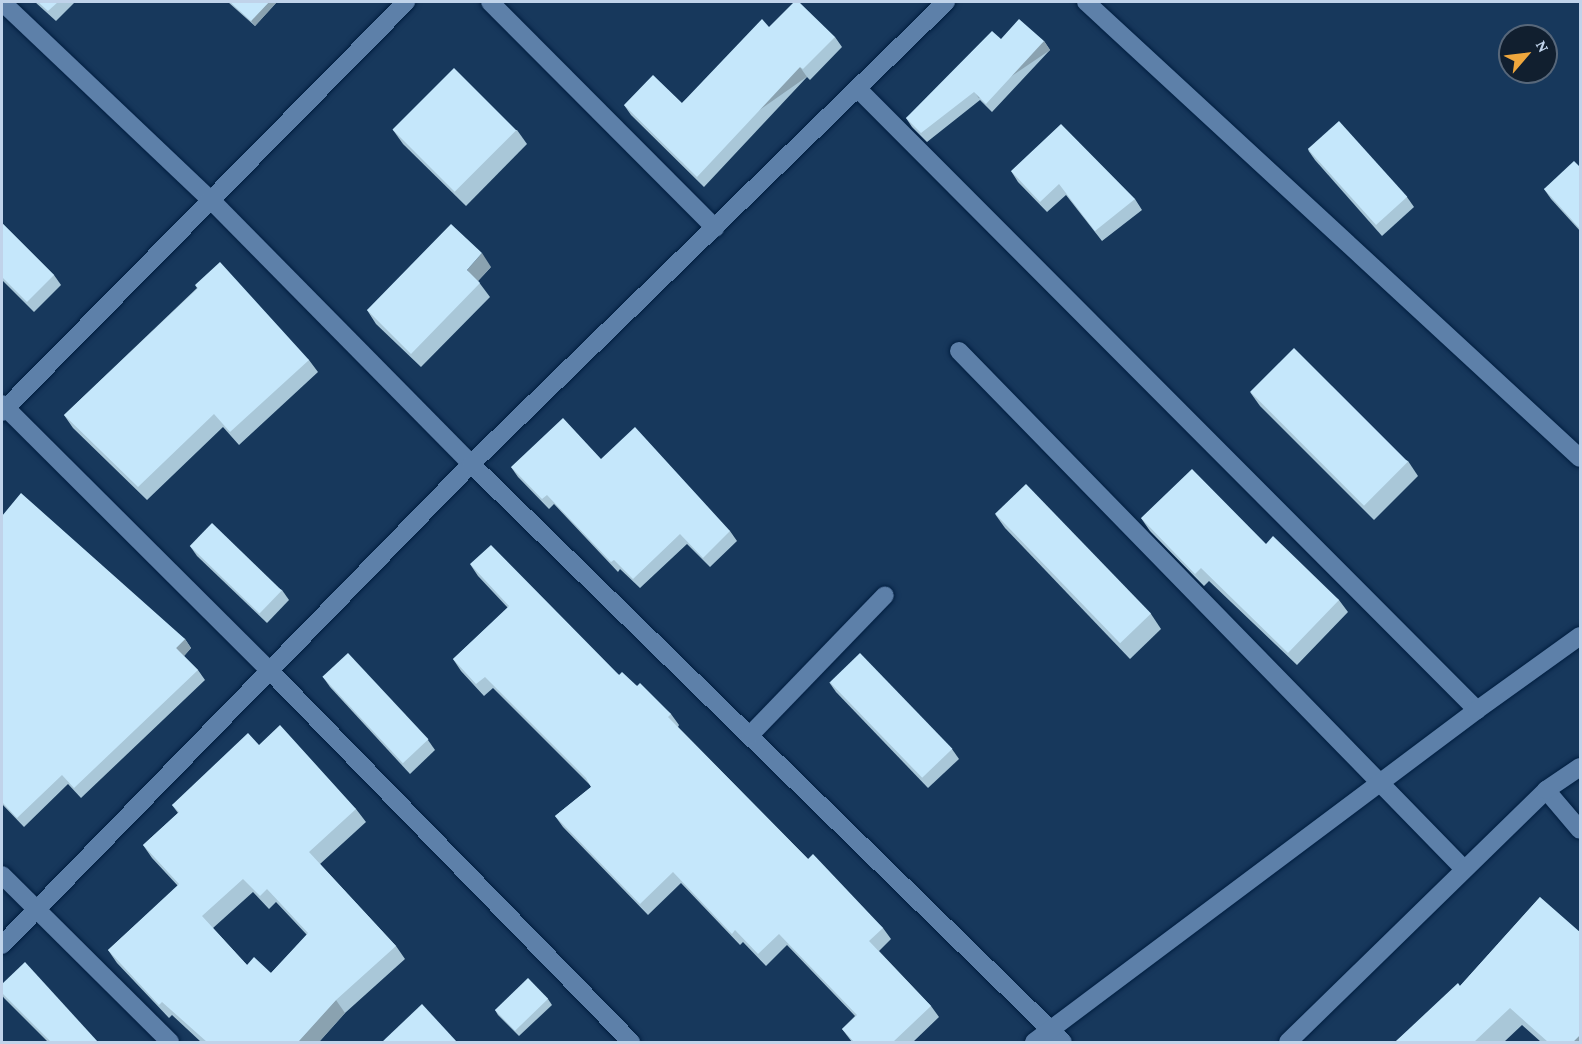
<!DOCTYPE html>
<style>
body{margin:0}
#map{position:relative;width:1582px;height:1044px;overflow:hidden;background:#17385c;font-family:"Crimson Pro",serif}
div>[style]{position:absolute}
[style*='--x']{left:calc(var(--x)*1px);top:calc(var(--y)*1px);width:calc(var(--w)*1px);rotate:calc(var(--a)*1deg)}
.roads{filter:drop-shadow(0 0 2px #001e40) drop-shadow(0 0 2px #001e40)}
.minor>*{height:18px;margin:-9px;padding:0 9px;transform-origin:9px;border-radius:9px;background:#5d80a9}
.wall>*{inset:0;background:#a9c7d8}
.shaded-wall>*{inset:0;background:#8aa2b0;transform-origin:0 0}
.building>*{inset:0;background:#c5e7fb;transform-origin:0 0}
span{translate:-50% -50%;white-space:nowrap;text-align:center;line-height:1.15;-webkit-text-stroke:6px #111f2f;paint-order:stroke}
.frame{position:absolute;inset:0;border:3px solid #c0d3ea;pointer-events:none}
.north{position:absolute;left:1498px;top:24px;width:60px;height:60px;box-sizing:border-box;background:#111f2f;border:2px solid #57677a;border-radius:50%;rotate:62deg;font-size:16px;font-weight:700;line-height:24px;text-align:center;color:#c0d3ea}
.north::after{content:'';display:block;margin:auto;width:21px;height:27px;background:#efa73d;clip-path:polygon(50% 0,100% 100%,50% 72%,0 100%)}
</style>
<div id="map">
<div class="roads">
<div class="minor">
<div style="--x:2;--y:2;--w:288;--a:43.5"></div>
<div style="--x:211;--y:200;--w:371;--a:45.4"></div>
<div style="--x:471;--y:464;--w:827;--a:44.31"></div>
<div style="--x:490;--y:2;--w:319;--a:45.1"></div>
<div style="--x:1086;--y:2;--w:672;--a:42.71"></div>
<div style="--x:858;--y:89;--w:877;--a:45.09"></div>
<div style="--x:959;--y:351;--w:723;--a:45.73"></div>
<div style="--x:2;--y:404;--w:378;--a:44.9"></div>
<div style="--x:270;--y:671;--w:518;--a:45.78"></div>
<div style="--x:2;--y:412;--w:576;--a:-45.42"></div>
<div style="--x:750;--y:735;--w:194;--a:-46"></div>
<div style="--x:1546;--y:790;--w:52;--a:49.6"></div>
<div style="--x:2;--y:875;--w:237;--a:44.8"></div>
<div style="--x:2;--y:945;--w:672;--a:-45.72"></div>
<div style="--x:471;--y:464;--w:663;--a:-44.21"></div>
<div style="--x:1034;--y:1042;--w:554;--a:-36.85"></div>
<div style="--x:1477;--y:710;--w:127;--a:-35.7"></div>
<div style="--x:1288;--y:1042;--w:361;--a:-44.3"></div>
<div style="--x:1546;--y:790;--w:41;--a:-34.1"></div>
</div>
</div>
<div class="wall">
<div style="clip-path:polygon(35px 2px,75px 2px,56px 21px)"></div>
<div style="clip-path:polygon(228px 2px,275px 2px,276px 3px,255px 26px)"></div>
<div style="clip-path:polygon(769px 27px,835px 37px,842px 47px,810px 80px,807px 77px,704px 187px,631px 115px,624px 105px,682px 103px)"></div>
<div style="clip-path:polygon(1001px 39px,1044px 41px,1050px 50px,992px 112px,980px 100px,927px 142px,912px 127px,906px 118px)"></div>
<div style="clip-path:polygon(393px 130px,517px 130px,527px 144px,466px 206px,403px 144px)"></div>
<div style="clip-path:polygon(1308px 150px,1407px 197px,1414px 207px,1382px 236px,1315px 160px)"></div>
<div style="clip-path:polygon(1581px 168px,1581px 232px,1551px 199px,1544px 189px)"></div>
<div style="clip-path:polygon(1011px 171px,1135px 199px,1142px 210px,1102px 241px,1066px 195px,1047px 212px,1018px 182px)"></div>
<div style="clip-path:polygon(2px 223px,54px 275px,61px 285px,34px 312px,2px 280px)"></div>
<div style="clip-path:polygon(491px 267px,478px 281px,490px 297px,421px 367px,376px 324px,367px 310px)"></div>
<div style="clip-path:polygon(195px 285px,309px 360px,318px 372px,239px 445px,223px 427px,147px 500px,73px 428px,64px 415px,197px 288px)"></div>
<div style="clip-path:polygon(1250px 392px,1408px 461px,1418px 476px,1374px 520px,1260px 406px)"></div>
<div style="clip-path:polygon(601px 459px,730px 531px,737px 541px,710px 567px,687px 544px,640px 588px,620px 569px,618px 572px,554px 504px,549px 509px,518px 477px,511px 467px)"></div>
<div style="clip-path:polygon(995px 514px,1151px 614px,1161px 629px,1130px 659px,1005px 528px)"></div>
<div style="clip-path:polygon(2px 516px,185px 639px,191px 648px,184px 656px,198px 670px,205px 680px,81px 798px,68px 784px,24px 827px,2px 804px)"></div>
<div style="clip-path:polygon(1141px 518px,1266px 544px,1339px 600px,1348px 612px,1297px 665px,1209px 581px,1204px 586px,1150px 531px)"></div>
<div style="clip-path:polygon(190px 546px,282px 590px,289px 600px,267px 623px,197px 556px)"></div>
<div style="clip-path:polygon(470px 564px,619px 675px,637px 686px,671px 714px,679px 725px,678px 727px,808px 859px,883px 928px,891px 939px,879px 951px,931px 1006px,939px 1017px,913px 1042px,852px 1042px,842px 1029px,855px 1016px,787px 945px,766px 966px,743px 942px,740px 945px,681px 883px,648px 915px,563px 827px,555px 816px,591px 787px,591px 786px,493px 688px,484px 696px,461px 671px,453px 659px,508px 608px,478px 576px)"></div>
<div style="clip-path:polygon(323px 677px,428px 740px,435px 750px,410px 774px,330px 687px)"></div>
<div style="clip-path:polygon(829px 682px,952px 749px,959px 759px,928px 788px,836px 692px)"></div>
<div style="clip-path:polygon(evenodd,259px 745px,356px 809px,366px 822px,320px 864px,396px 946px,405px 959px,345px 1013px,319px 1042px,201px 1042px,172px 1015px,169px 1018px,117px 963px,108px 950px,178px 886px,152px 858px,143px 845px,178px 813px,172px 805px,259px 745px,253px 892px,269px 909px,276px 902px,307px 935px,271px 973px,247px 965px,213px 928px,253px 892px)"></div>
<div style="clip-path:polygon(1540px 897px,1581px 1042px,1541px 1042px,1522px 1025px,1504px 1042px,1395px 1042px,1460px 986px)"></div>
<div style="clip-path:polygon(2px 984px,98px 1042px,48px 1042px,4px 998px,2px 995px)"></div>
<div style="clip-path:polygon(548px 999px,552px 1005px,519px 1036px,498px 1015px,495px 1010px)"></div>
</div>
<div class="shaded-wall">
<div style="clip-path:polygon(269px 2px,275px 2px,276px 3px,255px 26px,251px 21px)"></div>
<div style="left:1044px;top:41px;width:11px;height:86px;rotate:56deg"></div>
<div style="left:800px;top:67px;width:12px;height:151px;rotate:55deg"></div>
<div style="clip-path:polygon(482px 253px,491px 267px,476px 283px,467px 270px)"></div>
<div style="clip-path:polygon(185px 639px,191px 648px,183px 657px,176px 648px)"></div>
<div style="clip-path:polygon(336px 1000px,345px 1013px,319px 1042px,298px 1042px)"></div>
<div style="clip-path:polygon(1581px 1034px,1581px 1042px,1573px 1042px)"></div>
</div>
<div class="building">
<div style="clip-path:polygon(38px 2px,58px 2px,48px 11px)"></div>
<div style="clip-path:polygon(230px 2px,269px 2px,251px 21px)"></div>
<div style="clip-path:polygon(794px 2px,799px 2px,835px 37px,803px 69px,800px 67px,697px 177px,624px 105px,653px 75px,682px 103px,762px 19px,769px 27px)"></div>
<div style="clip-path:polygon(1019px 19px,1044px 41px,986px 104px,974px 92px,921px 133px,906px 118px,992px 31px,1001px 39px)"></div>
<div style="left:454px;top:68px;width:88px;height:87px;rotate:45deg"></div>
<div style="left:1339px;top:121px;width:102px;height:42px;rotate:48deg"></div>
<div style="clip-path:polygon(1061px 124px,1135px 199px,1095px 231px,1059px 184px,1040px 202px,1011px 171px)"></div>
<div style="clip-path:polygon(1574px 161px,1581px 168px,1581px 230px,1544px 189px)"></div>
<div style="clip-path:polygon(2px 223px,54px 275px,27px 302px,2px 277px)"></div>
<div style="clip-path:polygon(451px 224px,482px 253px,467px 270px,480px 283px,411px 354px,367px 310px)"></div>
<div style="clip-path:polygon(220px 262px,309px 360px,230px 432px,214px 414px,138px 487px,64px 415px,198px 288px,195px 285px)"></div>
<div style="left:1294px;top:348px;width:161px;height:62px;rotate:45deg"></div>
<div style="clip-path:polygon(563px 418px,601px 459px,635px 427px,730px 531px,703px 558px,680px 534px,633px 579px,614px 560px,611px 562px,547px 495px,542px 499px,511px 467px)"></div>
<div style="clip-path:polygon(1192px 469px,1266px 544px,1273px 536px,1339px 600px,1288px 653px,1201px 568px,1195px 574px,1141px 518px)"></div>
<div style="left:1026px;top:484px;width:180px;height:43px;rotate:46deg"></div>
<div style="clip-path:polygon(21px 493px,185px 639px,176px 648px,198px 670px,74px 788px,62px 775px,17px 818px,2px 802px,2px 516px)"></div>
<div style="left:212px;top:523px;width:97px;height:32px;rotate:44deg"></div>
<div style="clip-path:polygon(491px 545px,619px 675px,622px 672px,637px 686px,640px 683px,671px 714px,668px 717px,808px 859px,813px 854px,883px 928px,869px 941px,931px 1006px,893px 1042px,854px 1042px,842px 1029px,857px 1015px,779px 934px,758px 954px,735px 930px,732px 934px,673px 872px,640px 904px,555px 816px,591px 787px,586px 778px,485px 677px,476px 684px,453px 659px,509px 606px,470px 564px)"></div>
<div style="left:348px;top:653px;width:118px;height:35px;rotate:47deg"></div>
<div style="left:860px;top:653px;width:133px;height:42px;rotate:46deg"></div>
<div style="clip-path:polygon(evenodd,280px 725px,356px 809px,309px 852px,396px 946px,336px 1000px,298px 1042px,207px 1042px,162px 1002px,159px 1005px,108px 950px,179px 884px,143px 845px,179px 812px,172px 805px,248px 733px,259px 745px,280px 725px,243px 879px,260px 896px,267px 889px,308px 933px,271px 973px,254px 957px,247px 965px,202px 916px,243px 879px)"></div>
<div style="clip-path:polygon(1540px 897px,1581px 933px,1581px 1034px,1573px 1042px,1548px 1042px,1510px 1008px,1474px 1042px,1395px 1042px,1458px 983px,1460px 986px)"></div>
<div style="clip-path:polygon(25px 962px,98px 1042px,51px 1042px,2px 993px,2px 984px)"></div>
<div style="left:528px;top:978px;width:29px;height:46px;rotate:46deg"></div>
<div style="clip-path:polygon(422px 1004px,457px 1042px,382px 1042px)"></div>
</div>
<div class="frame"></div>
<div class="north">N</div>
</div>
